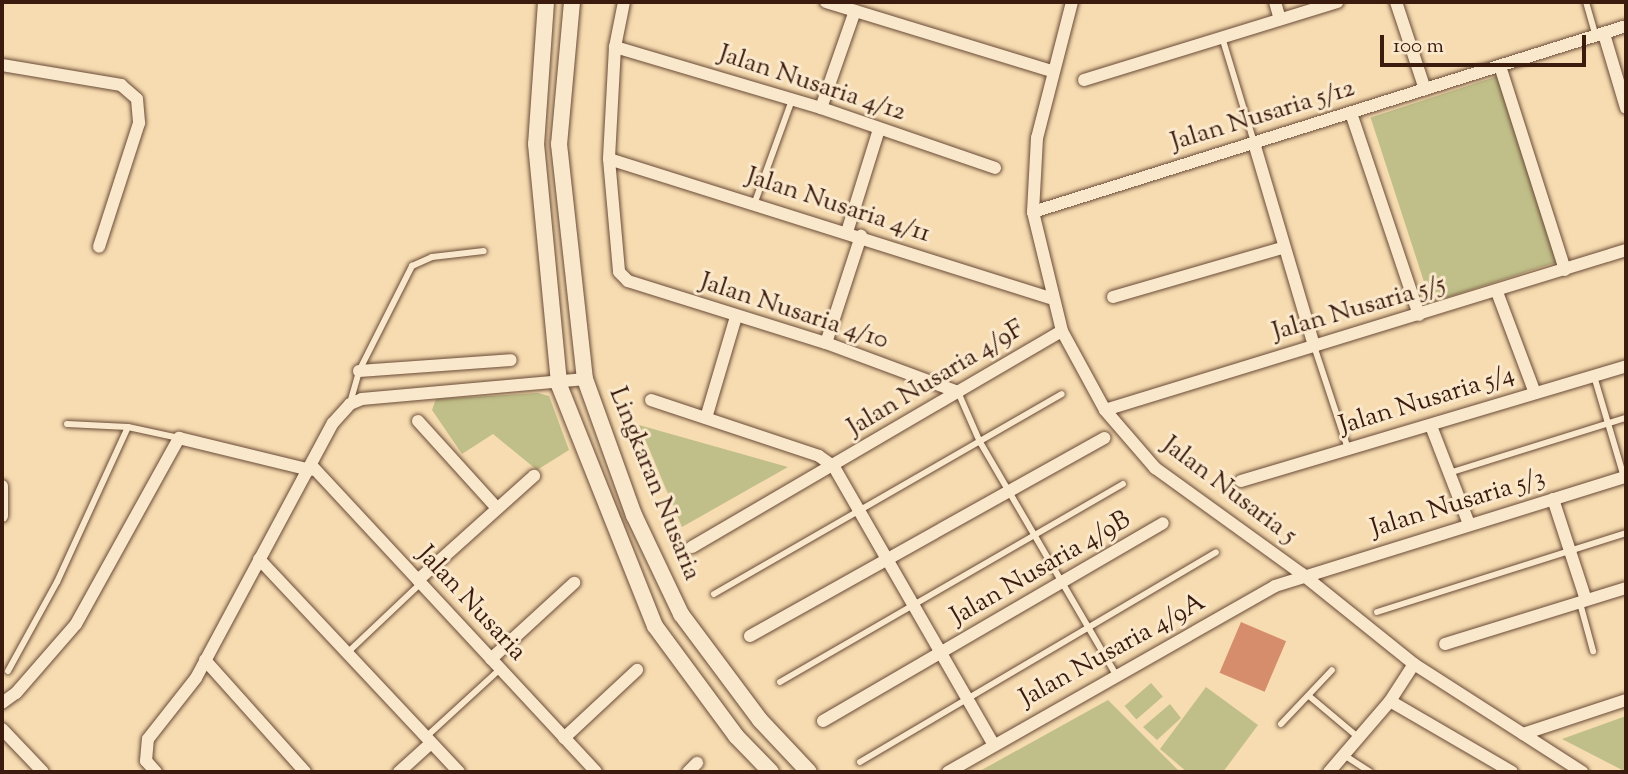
<!DOCTYPE html>
<style>
body{margin:0}
#map{position:relative;width:1628px;height:774px;overflow:hidden;background:#f7dcb1;font-family:"Sorts Mill Goudy",serif}
div>[style]{position:absolute}
[style*='--x']{left:calc(var(--x)*1px);top:calc(var(--y)*1px);width:calc(var(--w)*1px);rotate:calc(var(--a)*1deg)}
.green>*{inset:0;background:#c1bf89;transform-origin:0 0}
.building>*{inset:0;background:#d68d6b;transform-origin:0 0}
.roads{filter:drop-shadow(0 0 2px #694b37) drop-shadow(0 0 2px #694b37)}
.service>*{height:6px;margin:-3px;padding:0 3px;transform-origin:3px;border-radius:3px;background:#fae8cc}
.minor>*{height:12px;margin:-6px;padding:0 6px;transform-origin:6px;border-radius:6px;background:#fae8cc}
.secondary>*{height:16px;margin:-8px;padding:0 8px;transform-origin:8px;border-radius:8px;background:#fae8cc}
span{translate:-50% -50%;white-space:nowrap;text-align:center;line-height:1.15;-webkit-text-stroke:6px #fae8cc;paint-order:stroke}
.street-label{font-size:26px;color:#3a1b0e}
.frame{position:absolute;inset:0;border:4px solid #3a1b0e;pointer-events:none}
.scale{position:absolute;left:1380px;top:35px;width:206px;height:32px;box-sizing:border-box;border:4px solid #3a1b0e;border-top:0;padding-left:9px;font-size:21px;line-height:24px;white-space:nowrap;color:#3a1b0e;-webkit-text-stroke:5px #fae8cc;paint-order:stroke}
</style>
<div id="map">
<div class="green">
<div style="left:1498px;top:76px;width:195px;height:134px;rotate:72deg"></div>
<div style="clip-path:polygon(538px 393px,549px 396px,569px 450px,537px 470px,493px 434px,462px 454px,432px 410px,436px 399px)"></div>
<div style="clip-path:polygon(639px 425px,788px 467px,682px 527px)"></div>
<div style="left:1151px;top:683px;width:18px;height:35px;rotate:49deg"></div>
<div style="clip-path:polygon(1206px 687px,1258px 725px,1223px 772px,1187px 772px,1160px 749px)"></div>
<div style="clip-path:polygon(1108px 700px,1180px 772px,978px 772px)"></div>
<div style="clip-path:polygon(1170px 704px,1181px 718px,1157px 740px,1143px 727px)"></div>
<div style="clip-path:polygon(1626px 716px,1626px 772px,1562px 739px)"></div>
</div>
<div class="building">
<div style="left:1241px;top:622px;width:49px;height:55px;rotate:23deg"></div>
</div>
<div class="roads">
<div class="service">
<div style="--x:1586;--y:2;--w:35;--a:74"></div>
<div style="--x:1222;--y:37;--w:110;--a:73.1"></div>
<div style="--x:755;--y:202;--w:109;--a:-70.1"></div>
<div style="--x:1314;--y:346;--w:108;--a:71.7"></div>
<div style="--x:1594;--y:376;--w:105;--a:73.5"></div>
<div style="--x:958;--y:392;--w:55;--a:66.3"></div>
<div style="--x:980;--y:442;--w:270;--a:59.7"></div>
<div style="--x:350;--y:403;--w:33;--a:-74"></div>
<div style="--x:359;--y:371;--w:118;--a:-63.2"></div>
<div style="--x:412;--y:266;--w:22;--a:-24"></div>
<div style="--x:432;--y:257;--w:52;--a:-6.6"></div>
<div style="--x:67;--y:424;--w:61;--a:2.8"></div>
<div style="--x:128;--y:427;--w:52;--a:12.2"></div>
<div style="--x:1449;--y:473;--w:185;--a:-17.3"></div>
<div style="--x:714;--y:594;--w:401;--a:-29.9"></div>
<div style="--x:1580;--y:603;--w:50;--a:74.8"></div>
<div style="--x:1377;--y:612;--w:261;--a:-17.6"></div>
<div style="--x:346;--y:654;--w:103;--a:-43.4"></div>
<div style="--x:8;--y:671;--w:102;--a:-61.2"></div>
<div style="--x:57;--y:582;--w:170;--a:-65.4"></div>
<div style="--x:780;--y:682;--w:396;--a:-30"></div>
<div style="--x:1309;--y:696;--w:65;--a:40"></div>
<div style="--x:1281;--y:724;--w:74;--a:-46.6"></div>
<div style="--x:427;--y:736;--w:99;--a:-42.5"></div>
<div style="--x:1344;--y:755;--w:31;--a:33"></div>
<div style="--x:860;--y:762;--w:413;--a:-30.5"></div>
</div>
<div class="minor">
<div style="--x:624;--y:2;--w:46;--a:101.3"></div>
<div style="--x:615;--y:47;--w:112;--a:93.1"></div>
<div style="--x:609;--y:159;--w:113;--a:84.9"></div>
<div style="--x:619;--y:272;--w:13;--a:45"></div>
<div style="--x:628;--y:281;--w:207;--a:17.4"></div>
<div style="--x:826;--y:343;--w:141;--a:20.4"></div>
<div style="--x:826;--y:2;--w:235;--a:17"></div>
<div style="--x:1072;--y:2;--w:140;--a:104.4"></div>
<div style="--x:1037;--y:138;--w:74;--a:93.1"></div>
<div style="--x:1033;--y:212;--w:122;--a:76.3"></div>
<div style="--x:1062;--y:331;--w:90;--a:61.4"></div>
<div style="--x:1105;--y:410;--w:77;--a:49.2"></div>
<div style="--x:1155;--y:468;--w:181;--a:35.8"></div>
<div style="--x:1302;--y:574;--w:144;--a:38.8"></div>
<div style="--x:1414;--y:664;--w:200;--a:32.7"></div>
<div style="--x:1275;--y:2;--w:18;--a:74"></div>
<div style="--x:1396;--y:2;--w:92;--a:71.6"></div>
<div style="--x:1604;--y:34;--w:77;--a:73.4"></div>
<div style="--x:615;--y:47;--w:215;--a:16.5"></div>
<div style="--x:821;--y:108;--w:184;--a:19"></div>
<div style="--x:2;--y:65;--w:121;--a:9.5"></div>
<div style="--x:121;--y:85;--w:21;--a:41"></div>
<div style="--x:137;--y:99;--w:24;--a:85"></div>
<div style="--x:139;--y:123;--w:130;--a:107.9"></div>
<div style="--x:1500;--y:66;--w:214;--a:72.3"></div>
<div style="--x:1084;--y:80;--w:265;--a:-17.1"></div>
<div style="--x:821;--y:108;--w:103;--a:-70.7"></div>
<div style="--x:1351;--y:113;--w:213;--a:71.4"></div>
<div style="--x:1254;--y:143;--w:212;--a:73.5"></div>
<div style="--x:609;--y:159;--w:465;--a:17.5"></div>
<div style="--x:1033;--y:212;--w:621;--a:-17.41"></div>
<div style="--x:847;--y:232;--w:108;--a:-72.7"></div>
<div style="--x:1497;--y:292;--w:108;--a:69.4"></div>
<div style="--x:1113;--y:297;--w:176;--a:-16.2"></div>
<div style="--x:826;--y:343;--w:113;--a:-71.9"></div>
<div style="--x:359;--y:371;--w:152;--a:-4.1"></div>
<div style="--x:651;--y:400;--w:177;--a:18.4"></div>
<div style="--x:819;--y:456;--w:19;--a:36"></div>
<div style="--x:834;--y:467;--w:319;--a:60.1"></div>
<div style="--x:1105;--y:410;--w:545;--a:-17.07"></div>
<div style="--x:706;--y:418;--w:105;--a:-73.5"></div>
<div style="--x:418;--y:421;--w:118;--a:47.8"></div>
<div style="--x:1431;--y:426;--w:105;--a:68.8"></div>
<div style="--x:312;--y:466;--w:417;--a:47.1"></div>
<div style="--x:1241;--y:481;--w:402;--a:-16.6"></div>
<div style="--x:2;--y:486;--w:30;--a:90"></div>
<div style="--x:1553;--y:499;--w:106;--a:71.9"></div>
<div style="--x:692;--y:547;--w:428;--a:-30.3"></div>
<div style="--x:259;--y:559;--w:292;--a:46.8"></div>
<div style="--x:418;--y:580;--w:156;--a:-41.9"></div>
<div style="--x:750;--y:636;--w:406;--a:-29.2"></div>
<div style="--x:1445;--y:644;--w:189;--a:-17.2"></div>
<div style="--x:491;--y:659;--w:113;--a:-42.5"></div>
<div style="--x:205;--y:660;--w:150;--a:48.2"></div>
<div style="--x:1390;--y:701;--w:141;--a:30.2"></div>
<div style="--x:2;--y:703;--w:17;--a:-36"></div>
<div style="--x:16;--y:693;--w:91;--a:-49"></div>
<div style="--x:76;--y:624;--w:213;--a:-61"></div>
<div style="--x:179;--y:438;--w:135;--a:13.7"></div>
<div style="--x:823;--y:721;--w:393;--a:-30.2"></div>
<div style="--x:2;--y:729;--w:59;--a:46.4"></div>
<div style="--x:1523;--y:734;--w:108;--a:-18.3"></div>
<div style="--x:564;--y:738;--w:100;--a:-43"></div>
<div style="--x:156;--y:772;--w:15;--a:-132"></div>
<div style="--x:146;--y:761;--w:22;--a:-85"></div>
<div style="--x:148;--y:739;--w:78;--a:-51.8"></div>
<div style="--x:196;--y:678;--w:289;--a:-61.8"></div>
<div style="--x:333;--y:423;--w:25;--a:-48"></div>
<div style="--x:350;--y:404;--w:13;--a:-23"></div>
<div style="--x:362;--y:399;--w:224;--a:-5.1"></div>
<div style="--x:399;--y:772;--w:43;--a:-42.2"></div>
<div style="--x:688;--y:772;--w:13;--a:-45"></div>
<div style="--x:948;--y:772;--w:376;--a:-29.6"></div>
<div style="--x:1275;--y:586;--w:368;--a:-17.3"></div>
<div style="--x:1329;--y:772;--w:94;--a:-49.3"></div>
<div style="--x:1390;--y:701;--w:44;--a:-57"></div>
</div>
<div class="secondary">
<div style="--x:546;--y:2;--w:142;--a:94"></div>
<div style="--x:536;--y:144;--w:242;--a:84.5"></div>
<div style="--x:559;--y:385;--w:259;--a:68.3"></div>
<div style="--x:655;--y:626;--w:137;--a:53.6"></div>
<div style="--x:736;--y:736;--w:50;--a:45.8"></div>
<div style="--x:572;--y:2;--w:143;--a:95.2"></div>
<div style="--x:559;--y:144;--w:236;--a:83.7"></div>
<div style="--x:585;--y:379;--w:145;--a:70.2"></div>
<div style="--x:634;--y:515;--w:110;--a:64.6"></div>
<div style="--x:681;--y:614;--w:132;--a:53.3"></div>
<div style="--x:760;--y:720;--w:71;--a:46.7"></div>
</div>
</div>
<div class="street-label">
<span style="left:812px;top:84px;rotate:18deg">Jalan Nusaria 4/12</span>
<span style="left:1263px;top:116px;rotate:-17deg">Jalan Nusaria 5/12</span>
<span style="left:838px;top:206px;rotate:18deg">Jalan Nusaria 4/11</span>
<span style="left:1359px;top:309px;rotate:-16deg">Jalan Nusaria 5/5</span>
<span style="left:794px;top:312px;rotate:18deg">Jalan Nusaria 4/10</span>
<span style="left:936px;top:379px;rotate:-31deg">Jalan Nusaria 4/9F</span>
<span style="left:1427px;top:401px;rotate:-17deg">Jalan Nusaria 5/4</span>
<span style="left:654px;top:484px;rotate:68deg">Lingkaran Nusaria</span>
<span style="left:1229px;top:491px;rotate:37deg">Jalan Nusaria 5</span>
<span style="left:1458px;top:504px;rotate:-17deg">Jalan Nusaria 5/3</span>
<span style="left:1041px;top:569px;rotate:-30deg">Jalan Nusaria 4/9B</span>
<span style="left:471px;top:604px;rotate:47deg">Jalan Nusaria</span>
<span style="left:1113px;top:651px;rotate:-29deg">Jalan Nusaria 4/9A</span>
</div>
<div class="frame"></div>
<div class="scale">100 m</div>
</div>
